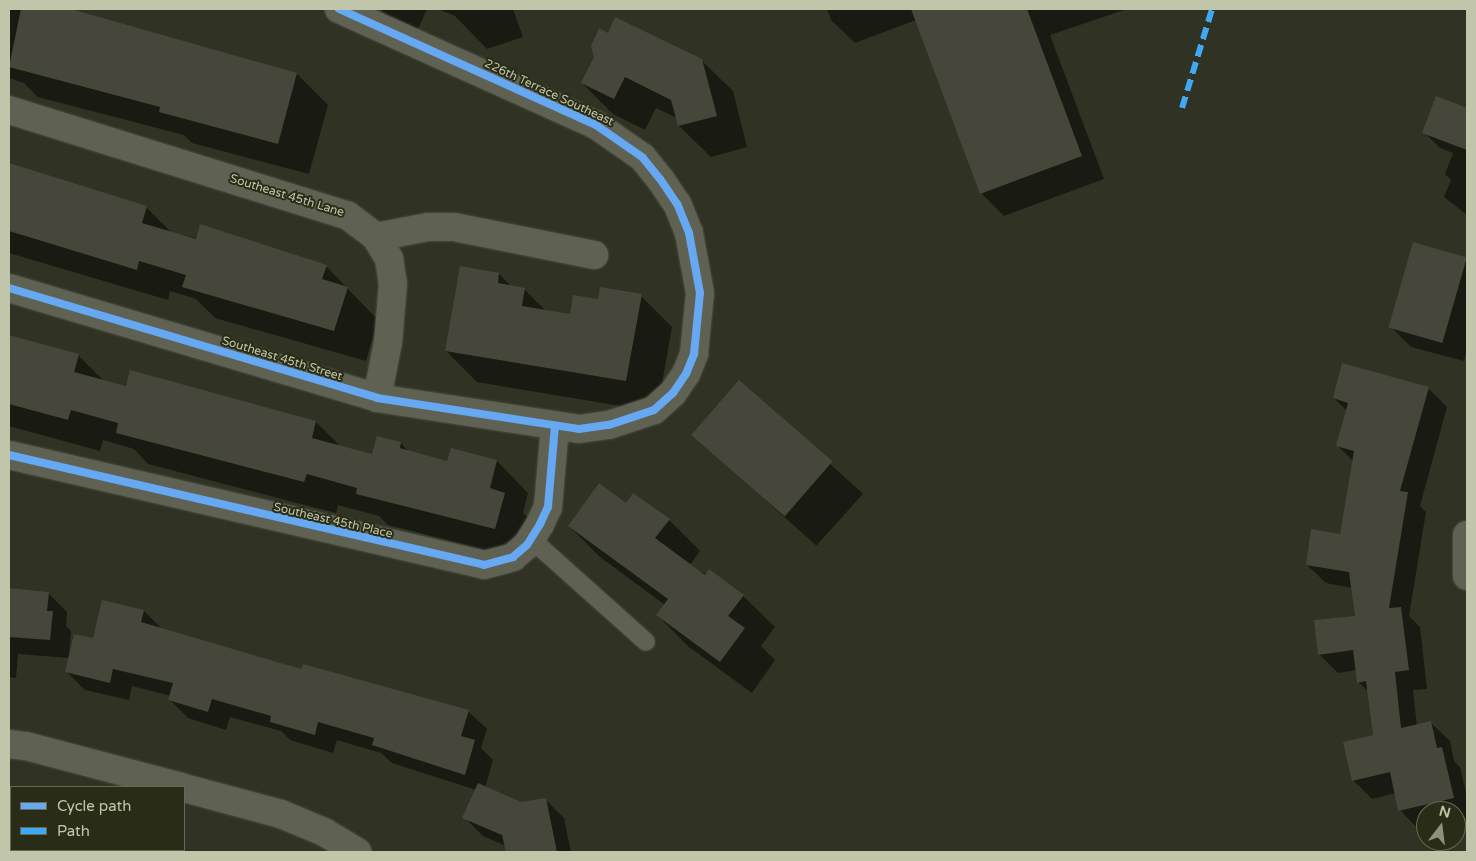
<!DOCTYPE html>
<style>
body{margin:0}
#map{position:relative;width:1476px;height:861px;overflow:hidden;background:#303223;font-family:"Varela Round",sans-serif}
div>[style]{position:absolute}
[style*='--x']{left:calc(var(--x)*1px);top:calc(var(--y)*1px);width:calc(var(--w)*1px);rotate:calc(var(--a)*1deg)}
.shadow>*{inset:0;background:#0007;transform-origin:0 0}
.building>*{inset:0;background:#46473a;transform-origin:0 0}
.roads{filter:drop-shadow(0 0 1px #4b4d42) drop-shadow(0 0 1px #4b4d42)}
.service>*{height:18px;margin:-9px;padding:0 9px;transform-origin:9px;border-radius:9px;background:#5f6153}
.minor>*{height:28px;margin:-14px;padding:0 14px;transform-origin:14px;border-radius:14px;background:#5f6153}
.quiet>*{height:6px;margin-top:-3px;transform-origin:0;background:repeating-linear-gradient(90deg,#3fa9f5 0 12px,transparent 0 18px)}
.cycleway>*{height:8px;margin:-4px;padding:0 4px;transform-origin:4px;border-radius:4px;background:#66a8f1}
span{translate:-50% -50%;white-space:nowrap;text-align:center;line-height:1.15;-webkit-text-stroke:4px #292d17;paint-order:stroke}
.street-label{font-size:12px;color:#c1c6ab}
.frame{position:absolute;inset:0;border:10px solid #c1c6ab;pointer-events:none}
.legend{position:absolute;left:10px;top:786px;width:175px;height:65px;box-sizing:border-box;background:#292d17;border:1px solid #666a52;margin:0;padding:6px 9px;list-style:none;font-size:15px;color:#c1c6ab}
.legend li{display:flex;align-items:center;gap:10px;height:25px}
.legend b{width:25px;border:1px solid #666a52}
.north{position:absolute;left:1416px;top:801px;width:50px;height:50px;box-sizing:border-box;background:#292d17;border:1px solid #666a52;border-radius:50%;rotate:15deg;font-size:14px;font-weight:700;line-height:20px;text-align:center;color:#c1c6ab}
.north::after{content:'';display:block;margin:auto;width:18px;height:22px;background:#8e927b;clip-path:polygon(50% 0,100% 100%,50% 72%,0 100%)}
</style>
<div id="map">
<div class="shadow">
<div style="clip-path:polygon(9px 9px,66px 9px,297px 74px,328px 105px,309px 174px,192px 143px,184px 135px,38px 97px,24px 83px,9px 78px)"></div>
<div style="clip-path:polygon(380px 9px,427px 9px,418px 29px,386px 15px)"></div>
<div style="clip-path:polygon(438px 9px,513px 9px,523px 37px,487px 49px,455px 16px)"></div>
<div style="clip-path:polygon(827px 9px,1127px 9px,1050px 35px,1104px 179px,1004px 216px,981px 193px,916px 20px,855px 43px,831px 20px)"></div>
<div style="clip-path:polygon(608px 34px,701px 60px,733px 91px,747px 147px,711px 157px,679px 126px,677px 118px,656px 108px,645px 130px,613px 114px,582px 83px)"></div>
<div style="clip-path:polygon(1437px 98px,1467px 109px,1467px 215px,1444px 197px,1451px 180px,1445px 174px,1453px 153px,1440px 148px,1424px 132px)"></div>
<div style="clip-path:polygon(9px 164px,146px 207px,172px 233px,326px 266px,378px 320px,366px 361px,215px 318px,196px 299px,170px 291px,168px 300px,9px 253px)"></div>
<div style="clip-path:polygon(1414px 243px,1467px 258px,1467px 349px,1464px 361px,1411px 347px,1392px 328px)"></div>
<div style="clip-path:polygon(499px 274px,512px 287px,524px 289px,546px 311px,571px 315px,599px 301px,641px 296px,672px 327px,657px 412px,477px 382px,446px 351px)"></div>
<div style="clip-path:polygon(9px 336px,78px 355px,105px 382px,316px 422px,340px 446px,372px 455px,401px 443px,409px 452px,448px 462px,452px 449px,497px 461px,528px 493px,523px 513px,536px 525px,526px 560px,388px 525px,379px 516px,338px 505px,336px 513px,148px 464px,134px 449px,103px 440px,100px 451px,9px 426px)"></div>
<div style="left:739px;top:382px;width:167px;height:70px;rotate:42deg"></div>
<div style="clip-path:polygon(1428px 388px,1447px 407px,1420px 506px,1426px 512px,1409px 616px,1420px 627px,1427px 689px,1413px 690px,1417px 726px,1431px 723px,1450px 741px,1454px 761px,1460px 767px,1467px 797px,1467px 818px,1456px 820px,1456px 811px,1426px 811px,1426px 827px,1418px 829px,1400px 810px,1396px 793px,1372px 799px,1353px 780px,1374px 736px,1369px 692px,1358px 682px,1357px 670px,1338px 673px,1319px 654px,1356px 617px,1352px 588px,1326px 583px,1307px 565px,1341px 536px,1353px 461px,1338px 446px,1347px 411px,1334px 398px)"></div>
<div style="clip-path:polygon(626px 505px,669px 520px,700px 551px,690px 565px,743px 596px,775px 627px,761px 646px,775px 660px,752px 693px,689px 647px,657px 615px,665px 605px,600px 557px,569px 526px)"></div>
<div style="clip-path:polygon(9px 589px,48px 593px,67px 612px,66px 626px,71px 631px,69px 654px,144px 611px,162px 629px,302px 670px,468px 711px,487px 729px,481px 748px,493px 760px,485px 788px,521px 804px,545px 799px,564px 818px,571px 852px,507px 852px,506px 846px,483px 836px,464px 817px,476px 790px,392px 763px,381px 753px,337px 740px,333px 753px,290px 740px,281px 731px,230px 717px,226px 730px,188px 718px,170px 700px,171px 696px,132px 686px,129px 700px,85px 690px,66px 671px,69px 658px,18px 654px,16px 678px,9px 677px)"></div>
<div style="clip-path:polygon(9px 831px,11px 850px,93px 852px,9px 852px)"></div>
</div>
<div class="building">
<div style="clip-path:polygon(21px 9px,71px 9px,297px 73px,278px 144px,159px 112px,160px 107px,9px 67px)"></div>
<div style="clip-path:polygon(911px 9px,1027px 9px,1082px 156px,980px 194px)"></div>
<div style="clip-path:polygon(615px 17px,702px 59px,717px 116px,678px 126px,671px 100px,625px 77px,614px 99px,581px 83px,594px 57px,591px 46px,599px 28px,608px 33px)"></div>
<div style="clip-path:polygon(1436px 96px,1467px 108px,1467px 150px,1422px 133px)"></div>
<div style="clip-path:polygon(9px 163px,147px 206px,142px 223px,196px 239px,200px 224px,327px 265px,322px 279px,348px 287px,334px 331px,182px 287px,186px 275px,139px 261px,137px 270px,9px 231px)"></div>
<div style="left:1413px;top:242px;width:56px;height:89px;rotate:16deg"></div>
<div style="clip-path:polygon(460px 266px,499px 273px,498px 283px,525px 288px,522px 306px,570px 314px,573px 295px,598px 299px,600px 287px,642px 294px,626px 381px,445px 351px)"></div>
<div style="clip-path:polygon(9px 335px,79px 354px,74px 372px,126px 386px,130px 370px,316px 421px,312px 438px,372px 454px,377px 436px,401px 442px,400px 448px,447px 461px,451px 448px,497px 460px,490px 488px,505px 493px,495px 529px,356px 494px,357px 488px,307px 474px,304px 482px,116px 433px,118px 423px,71px 410px,68px 420px,9px 404px)"></div>
<div style="clip-path:polygon(1342px 363px,1429px 387px,1400px 491px,1408px 492px,1389px 608px,1401px 607px,1409px 670px,1395px 672px,1401px 728px,1431px 721px,1437px 748px,1442px 747px,1454px 798px,1398px 811px,1390px 772px,1352px 781px,1343px 742px,1373px 735px,1366px 681px,1357px 683px,1353px 650px,1318px 655px,1314px 620px,1355px 616px,1349px 572px,1306px 565px,1311px 529px,1340px 534px,1354px 451px,1336px 446px,1348px 403px,1333px 398px)"></div>
<div style="left:739px;top:380px;width:124px;height:73px;rotate:41deg"></div>
<div style="clip-path:polygon(599px 483px,626px 503px,633px 493px,670px 519px,655px 538px,705px 575px,709px 569px,744px 595px,728px 616px,745px 628px,720px 662px,656px 615px,668px 599px,568px 526px)"></div>
<div style="clip-path:polygon(9px 588px,49px 592px,47px 611px,53px 611px,50px 640px,9px 637px)"></div>
<div style="clip-path:polygon(102px 600px,144px 610px,141px 622px,301px 669px,303px 664px,469px 710px,461px 736px,475px 740px,465px 775px,372px 745px,374px 738px,318px 722px,315px 735px,270px 722px,271px 716px,212px 699px,208px 712px,168px 700px,173px 683px,113px 669px,110px 683px,65px 672px,74px 634px,93px 638px)"></div>
<div style="clip-path:polygon(478px 783px,521px 802px,546px 798px,557px 852px,506px 852px,502px 835px,462px 818px)"></div>
</div>
<div class="roads">
<div class="service">
<div style="--x:531;--y:539;--w:154;--a:41.8"></div>
</div>
<div class="minor">
<div style="--x:9;--y:110;--w:354;--a:17.3"></div>
<div style="--x:347;--y:215;--w:36;--a:37"></div>
<div style="--x:376;--y:237;--w:53;--a:-10.9"></div>
<div style="--x:428;--y:227;--w:26;--a:0"></div>
<div style="--x:454;--y:227;--w:143;--a:11.3"></div>
<div style="--x:376;--y:237;--w:26;--a:59"></div>
<div style="--x:389;--y:259;--w:24;--a:81"></div>
<div style="--x:393;--y:283;--w:59;--a:94.8"></div>
<div style="--x:388;--y:342;--w:57;--a:101.1"></div>
<div style="--x:9;--y:288;--w:384;--a:16.6"></div>
<div style="--x:377;--y:398;--w:204;--a:8.7"></div>
<div style="--x:579;--y:429;--w:30;--a:-8"></div>
<div style="--x:609;--y:425;--w:47;--a:-18.4"></div>
<div style="--x:654;--y:410;--w:25;--a:-42"></div>
<div style="--x:673;--y:393;--w:23;--a:-56"></div>
<div style="--x:686;--y:374;--w:22;--a:-68"></div>
<div style="--x:694;--y:354;--w:61;--a:-84.4"></div>
<div style="--x:700;--y:293;--w:61;--a:-100.4"></div>
<div style="--x:689;--y:233;--w:31;--a:-112"></div>
<div style="--x:677;--y:204;--w:30;--a:-124"></div>
<div style="--x:660;--y:179;--w:28;--a:-129"></div>
<div style="--x:642;--y:157;--w:56;--a:-145.2"></div>
<div style="--x:596;--y:125;--w:282;--a:-155.7"></div>
<div style="--x:9;--y:455;--w:488;--a:13"></div>
<div style="--x:484;--y:565;--w:30;--a:-15"></div>
<div style="--x:513;--y:557;--w:18;--a:-41"></div>
<div style="--x:527;--y:545;--w:25;--a:-58"></div>
<div style="--x:540;--y:524;--w:19;--a:-65"></div>
<div style="--x:548;--y:507;--w:81;--a:-85.1"></div>
<div style="--x:1467;--y:535;--w:41;--a:90"></div>
<div style="--x:9;--y:744;--w:17;--a:7"></div>
<div style="--x:26;--y:746;--w:160;--a:14.8"></div>
<div style="--x:184;--y:788;--w:100;--a:15"></div>
<div style="--x:281;--y:814;--w:47;--a:22.7"></div>
<div style="--x:324;--y:832;--w:39;--a:31"></div>
</div>
</div>
<div class="quiet">
<div style="--x:1182;--y:108;--w:103;--a:-73.1"></div>
</div>
<div class="cycleway">
<div style="--x:9;--y:288;--w:384;--a:16.6"></div>
<div style="--x:377;--y:398;--w:204;--a:8.7"></div>
<div style="--x:579;--y:429;--w:30;--a:-8"></div>
<div style="--x:609;--y:425;--w:47;--a:-18.4"></div>
<div style="--x:654;--y:410;--w:25;--a:-42"></div>
<div style="--x:673;--y:393;--w:23;--a:-56"></div>
<div style="--x:686;--y:374;--w:22;--a:-68"></div>
<div style="--x:694;--y:354;--w:61;--a:-84.4"></div>
<div style="--x:700;--y:293;--w:61;--a:-100.4"></div>
<div style="--x:689;--y:233;--w:31;--a:-112"></div>
<div style="--x:677;--y:204;--w:30;--a:-124"></div>
<div style="--x:660;--y:179;--w:28;--a:-129"></div>
<div style="--x:642;--y:157;--w:56;--a:-145.2"></div>
<div style="--x:596;--y:125;--w:282;--a:-155.7"></div>
<div style="--x:9;--y:455;--w:488;--a:13"></div>
<div style="--x:484;--y:565;--w:30;--a:-15"></div>
<div style="--x:513;--y:557;--w:18;--a:-41"></div>
<div style="--x:527;--y:545;--w:25;--a:-58"></div>
<div style="--x:540;--y:524;--w:19;--a:-65"></div>
<div style="--x:548;--y:507;--w:81;--a:-85.1"></div>
</div>
<div class="street-label">
<span style="left:549px;top:93px;rotate:25deg">226th Terrace Southeast</span>
<span style="left:287px;top:196px;rotate:17deg">Southeast 45th Lane</span>
<span style="left:282px;top:359px;rotate:17deg">Southeast 45th Street</span>
<span style="left:333px;top:521px;rotate:13deg">Southeast 45th Place</span>
</div>
<div class="frame"></div>
<ul class="legend">
<li><b style="height:6px;background:#66a8f1"></b>Cycle path</li>
<li><b style="height:6px;background:#3fa9f5"></b>Path</li>
</ul>
<div class="north">N</div>
</div>
